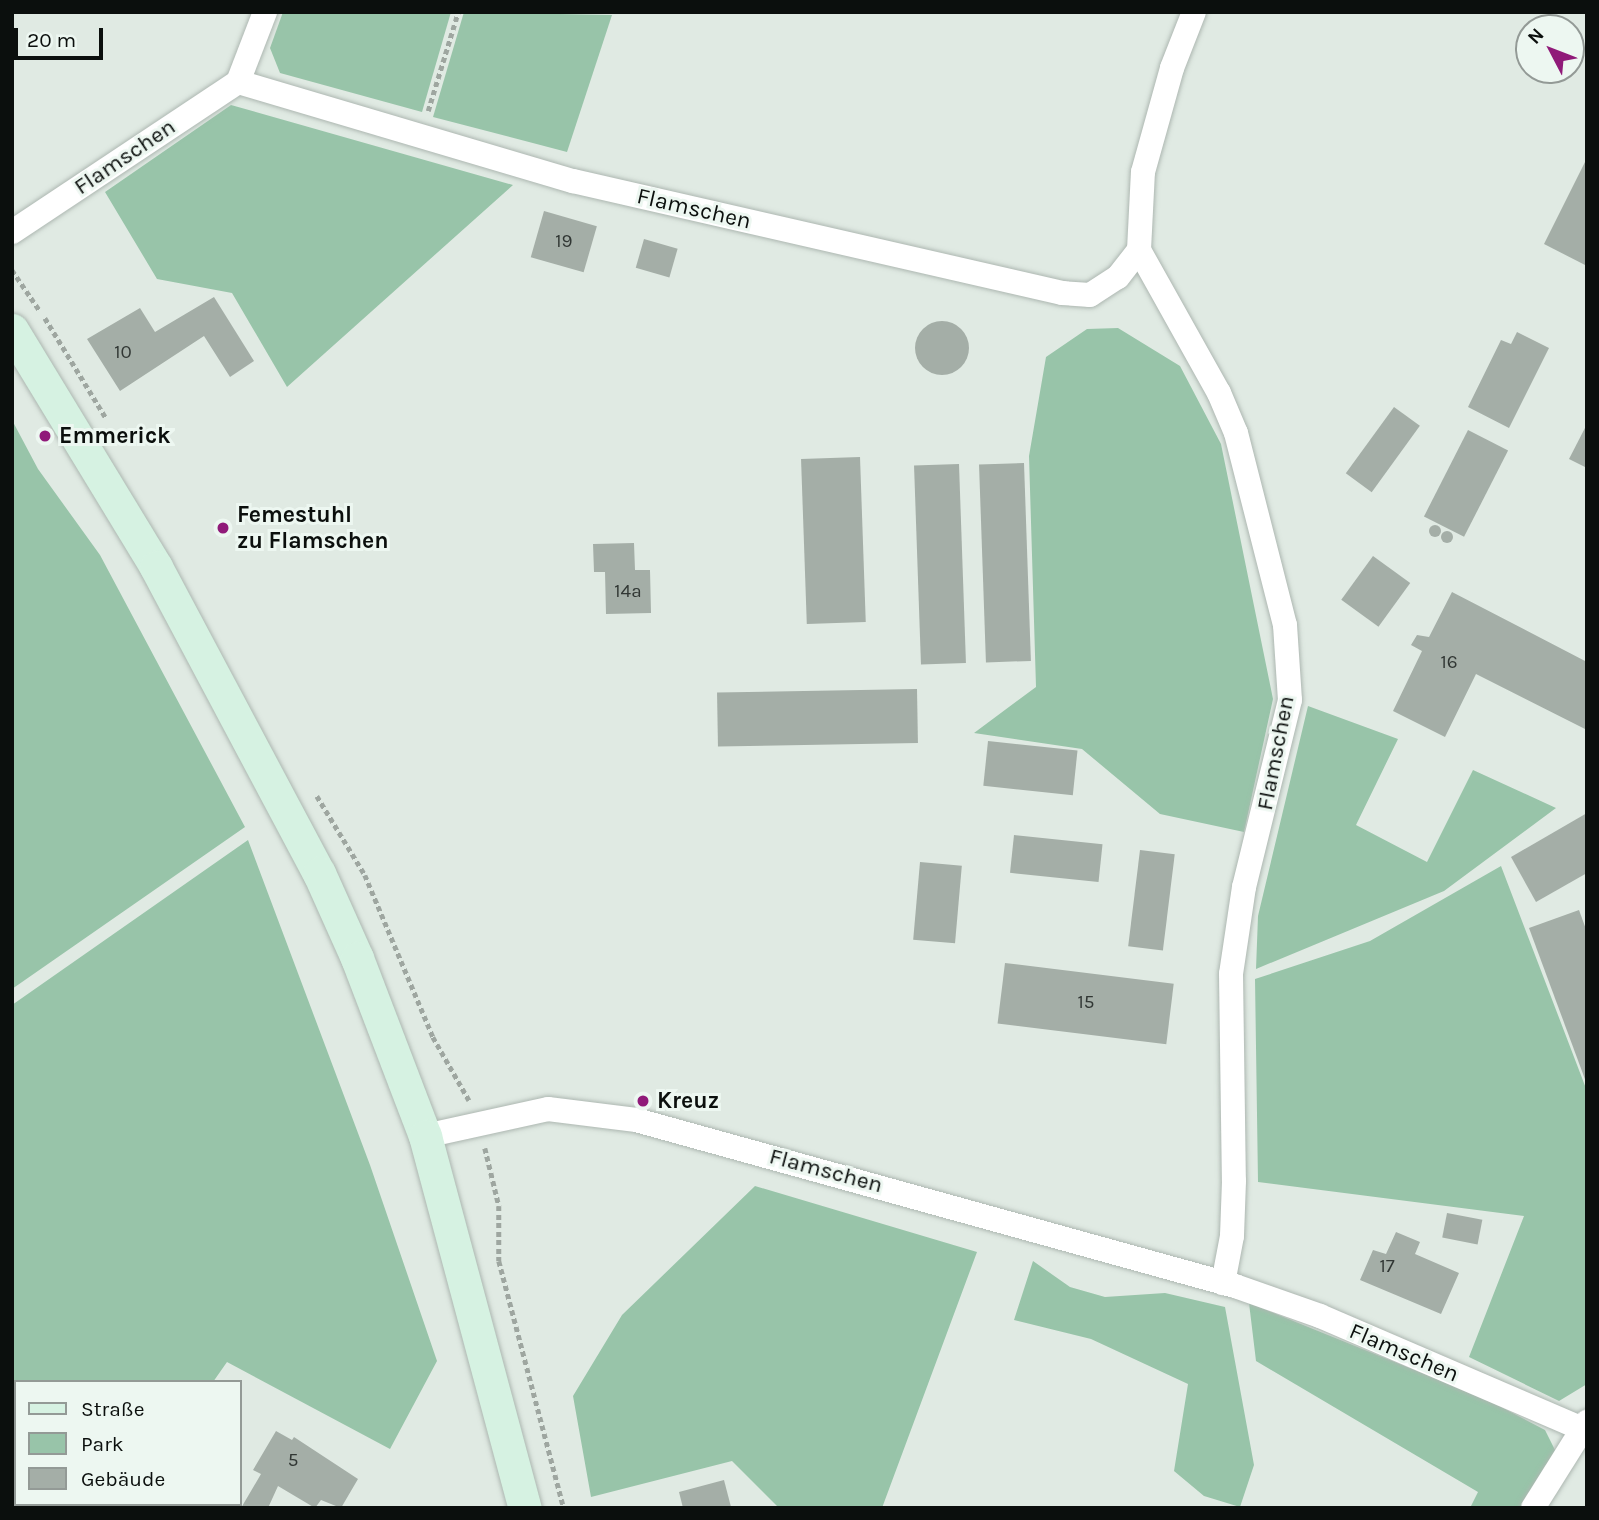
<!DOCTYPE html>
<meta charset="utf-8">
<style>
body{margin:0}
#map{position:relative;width:1599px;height:1520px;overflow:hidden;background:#e0eae3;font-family:Karla,sans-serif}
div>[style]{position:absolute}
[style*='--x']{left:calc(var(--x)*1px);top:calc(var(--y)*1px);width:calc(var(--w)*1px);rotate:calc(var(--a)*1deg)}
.green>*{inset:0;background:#98c4a9}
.building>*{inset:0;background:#a4aea7;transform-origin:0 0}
.round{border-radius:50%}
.path>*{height:4.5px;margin-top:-2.25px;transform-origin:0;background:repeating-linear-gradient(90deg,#9ea6a0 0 5px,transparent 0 8.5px)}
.roads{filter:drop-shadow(0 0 2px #adb7b1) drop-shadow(0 0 2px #adb7b1)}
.street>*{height:24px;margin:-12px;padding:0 12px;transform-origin:12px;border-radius:12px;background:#fff}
.secondary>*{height:33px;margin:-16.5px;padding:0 16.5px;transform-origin:16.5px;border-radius:16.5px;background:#d6f2e2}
.dots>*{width:19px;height:19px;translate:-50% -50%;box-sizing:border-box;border:4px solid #edf7f1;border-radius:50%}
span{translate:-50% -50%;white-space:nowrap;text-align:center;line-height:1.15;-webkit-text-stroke:6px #edf7f1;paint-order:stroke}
.number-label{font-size:19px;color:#313734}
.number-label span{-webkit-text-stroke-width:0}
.street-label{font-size:23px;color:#0b0f0d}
.poi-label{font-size:23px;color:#0b0f0d;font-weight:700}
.left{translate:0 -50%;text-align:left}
.frame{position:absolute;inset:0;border:14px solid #0b0f0d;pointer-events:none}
.legend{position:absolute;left:14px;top:1380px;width:228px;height:126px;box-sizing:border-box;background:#edf7f1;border:2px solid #939a96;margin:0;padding:9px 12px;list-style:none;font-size:21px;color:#0b0f0d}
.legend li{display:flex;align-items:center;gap:14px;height:35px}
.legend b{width:35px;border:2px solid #939a96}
.north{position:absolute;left:1515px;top:14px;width:70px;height:70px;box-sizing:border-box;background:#edf7f1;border:2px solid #939a96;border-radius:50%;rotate:312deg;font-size:19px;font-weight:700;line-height:28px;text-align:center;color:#0b0f0d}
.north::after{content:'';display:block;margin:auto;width:24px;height:32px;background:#901a79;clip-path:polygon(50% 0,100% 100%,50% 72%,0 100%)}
.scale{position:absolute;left:14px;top:28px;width:89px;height:32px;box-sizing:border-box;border:4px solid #0b0f0d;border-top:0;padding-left:9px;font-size:21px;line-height:24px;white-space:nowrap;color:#0b0f0d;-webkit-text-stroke:5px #edf7f1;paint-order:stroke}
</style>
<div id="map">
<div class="green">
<div style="clip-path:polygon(283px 12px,451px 12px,422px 112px,280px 73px,270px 48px)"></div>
<div style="clip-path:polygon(464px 12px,612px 15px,567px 152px,433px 117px)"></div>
<div style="clip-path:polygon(231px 105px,513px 185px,287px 387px,232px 293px,157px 279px,105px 192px)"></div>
<div style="clip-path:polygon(1118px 328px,1180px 366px,1221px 444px,1273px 699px,1244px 832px,1160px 814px,1082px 749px,974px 733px,1036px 687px,1029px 456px,1046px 357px,1087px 329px)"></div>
<div style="clip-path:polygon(12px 420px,38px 469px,100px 555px,245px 827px,12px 989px)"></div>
<div style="clip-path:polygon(1308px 706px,1398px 739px,1356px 825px,1427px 862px,1473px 770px,1556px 808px,1444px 891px,1256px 969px,1258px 916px)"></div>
<div style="clip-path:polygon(248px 840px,370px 1165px,437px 1361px,390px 1449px,227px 1362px,213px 1382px,16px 1382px,16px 1504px,123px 1504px,12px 1508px,12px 1005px)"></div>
<div style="clip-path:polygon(1501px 866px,1587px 1091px,1587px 1384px,1559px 1401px,1469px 1357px,1524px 1216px,1258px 1182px,1255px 979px,1370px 941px)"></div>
<div style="clip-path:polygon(755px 1186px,977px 1252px,882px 1508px,779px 1508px,732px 1461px,591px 1497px,573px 1396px,622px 1315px)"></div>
<div style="clip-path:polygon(1033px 1261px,1070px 1287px,1105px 1297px,1165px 1293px,1225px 1307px,1254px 1465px,1240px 1507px,1204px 1496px,1174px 1471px,1188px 1384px,1091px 1339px,1014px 1320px)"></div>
<div style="clip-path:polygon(1249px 1303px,1486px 1399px,1545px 1430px,1556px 1452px,1521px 1508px,1470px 1508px,1478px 1492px,1256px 1361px)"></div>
</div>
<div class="building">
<div style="clip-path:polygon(1587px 158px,1587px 266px,1544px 244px)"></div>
<div style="left:544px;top:211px;width:55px;height:48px;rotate:16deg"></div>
<div style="left:644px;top:239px;width:35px;height:30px;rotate:16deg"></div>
<div style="clip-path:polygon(214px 297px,254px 361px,230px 377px,204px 336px,120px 391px,87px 339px,140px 308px,155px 332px)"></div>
<div class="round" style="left:915px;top:321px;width:54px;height:54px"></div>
<div style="clip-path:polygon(1517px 332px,1549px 348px,1509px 428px,1468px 407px,1501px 340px,1511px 344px)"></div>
<div style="left:1394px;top:407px;width:32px;height:82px;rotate:36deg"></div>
<div style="clip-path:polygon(1587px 424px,1587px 468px,1569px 459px)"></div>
<div style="left:1468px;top:430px;width:45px;height:97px;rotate:27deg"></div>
<div style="left:860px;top:457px;width:165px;height:59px;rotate:88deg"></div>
<div style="left:1024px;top:463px;width:198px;height:45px;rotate:88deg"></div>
<div style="left:959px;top:464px;width:199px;height:45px;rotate:88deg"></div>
<div class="round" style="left:1429px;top:525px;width:12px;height:12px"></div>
<div class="round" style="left:1441px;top:531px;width:12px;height:12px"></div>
<div style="clip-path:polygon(634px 543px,635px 570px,650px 570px,651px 613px,606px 614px,605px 572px,594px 572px,593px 544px)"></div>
<div style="left:1373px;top:556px;width:46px;height:54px;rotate:36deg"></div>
<div style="clip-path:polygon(1452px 592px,1587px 662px,1587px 730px,1476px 674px,1445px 737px,1393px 711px,1422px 651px,1411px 645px,1417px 635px,1429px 637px)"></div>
<div style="left:917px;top:689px;width:54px;height:200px;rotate:89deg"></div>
<div style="left:988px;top:741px;width:90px;height:45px;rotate:6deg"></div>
<div style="clip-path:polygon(1587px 813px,1587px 873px,1536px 902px,1511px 857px)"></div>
<div style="left:1014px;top:835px;width:89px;height:38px;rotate:6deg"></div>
<div style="left:1140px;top:850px;width:35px;height:97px;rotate:7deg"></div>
<div style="left:920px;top:862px;width:42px;height:78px;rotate:5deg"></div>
<div style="clip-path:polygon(1579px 910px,1587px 932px,1586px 1082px,1529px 928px)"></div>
<div style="left:1005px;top:963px;width:170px;height:61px;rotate:7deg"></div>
<div style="left:1447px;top:1213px;width:36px;height:25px;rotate:11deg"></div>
<div style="clip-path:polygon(1396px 1232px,1420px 1242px,1415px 1254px,1459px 1273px,1441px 1314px,1360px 1280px,1373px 1250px,1386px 1254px)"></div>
<div style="clip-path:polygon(276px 1431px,292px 1440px,294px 1437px,358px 1479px,341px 1508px,321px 1500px,315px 1508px,278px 1486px,268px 1508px,241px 1508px,261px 1474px,253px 1470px)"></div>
<div style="clip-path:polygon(724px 1480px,731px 1507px,683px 1508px,679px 1492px)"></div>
</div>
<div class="path">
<div style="--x:428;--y:111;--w:103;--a:-73.1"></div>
<div style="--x:12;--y:270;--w:50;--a:55.7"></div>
<div style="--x:45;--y:318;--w:117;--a:58.6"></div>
<div style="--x:317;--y:796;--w:92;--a:58.7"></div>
<div style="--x:365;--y:875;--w:176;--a:67.2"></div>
<div style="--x:433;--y:1037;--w:73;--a:60.3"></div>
<div style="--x:485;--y:1148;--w:60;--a:76.4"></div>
<div style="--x:499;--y:1206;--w:55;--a:90"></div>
<div style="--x:499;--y:1261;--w:255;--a:75.3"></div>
</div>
<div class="roads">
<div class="street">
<div style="--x:238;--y:82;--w:75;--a:-68.9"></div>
<div style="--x:12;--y:232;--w:271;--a:-33.6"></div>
<div style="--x:238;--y:82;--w:349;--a:16.5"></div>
<div style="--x:573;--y:181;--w:502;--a:12.9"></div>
<div style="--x:1062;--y:293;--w:28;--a:4"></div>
<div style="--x:1090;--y:295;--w:33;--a:-33"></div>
<div style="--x:1118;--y:277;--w:34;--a:-52"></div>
<div style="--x:1139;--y:250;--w:164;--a:60.8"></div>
<div style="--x:1219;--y:393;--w:43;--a:67"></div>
<div style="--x:1236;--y:433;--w:198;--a:75.7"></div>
<div style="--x:1285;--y:625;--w:75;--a:86.2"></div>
<div style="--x:1290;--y:700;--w:193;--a:103.8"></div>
<div style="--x:1244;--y:887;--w:88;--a:98.5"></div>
<div style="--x:1231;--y:974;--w:207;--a:89.2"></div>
<div style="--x:1234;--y:1181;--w:55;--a:92.1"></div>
<div style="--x:1232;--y:1236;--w:48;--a:100.8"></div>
<div style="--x:1139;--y:250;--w:78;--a:-87.1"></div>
<div style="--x:1143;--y:172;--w:108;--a:-74.4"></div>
<div style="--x:1172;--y:68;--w:60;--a:-68.6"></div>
<div style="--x:425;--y:1136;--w:126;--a:-12.4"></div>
<div style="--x:548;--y:1109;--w:89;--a:7.1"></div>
<div style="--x:636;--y:1120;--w:622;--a:15.49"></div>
<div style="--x:1235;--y:1286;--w:90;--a:19.4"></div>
<div style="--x:1320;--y:1316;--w:291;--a:23.3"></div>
<div style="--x:1533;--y:1508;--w:102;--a:-57.9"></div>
</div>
<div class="secondary">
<div style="--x:12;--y:330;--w:277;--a:58.7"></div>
<div style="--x:156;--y:567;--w:347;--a:62"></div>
<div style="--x:319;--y:873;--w:93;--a:65.9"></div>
<div style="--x:357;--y:958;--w:191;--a:69.1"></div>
<div style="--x:425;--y:1136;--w:385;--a:75"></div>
</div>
</div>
<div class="dots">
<div style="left:45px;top:436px;background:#901a79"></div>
<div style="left:223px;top:528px;background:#901a79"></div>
<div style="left:643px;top:1101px;background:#901a79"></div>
</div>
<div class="number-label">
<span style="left:564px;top:242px">19</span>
<span style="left:123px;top:353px">10</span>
<span style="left:628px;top:592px">14a</span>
<span style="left:1449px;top:663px">16</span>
<span style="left:1086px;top:1003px">15</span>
<span style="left:1387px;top:1267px">17</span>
<span style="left:293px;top:1461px">5</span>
</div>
<div class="street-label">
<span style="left:125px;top:157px;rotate:-34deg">Flamschen</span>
<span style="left:694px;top:209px;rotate:13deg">Flamschen</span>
<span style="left:1276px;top:753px;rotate:-79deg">Flamschen</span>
<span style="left:826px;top:1171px;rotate:15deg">Flamschen</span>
<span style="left:1404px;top:1353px;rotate:23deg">Flamschen</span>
</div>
<div class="poi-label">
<span class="left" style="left:59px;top:436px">Emmerick</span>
<span class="left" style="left:237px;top:528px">Femestuhl<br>zu Flamschen</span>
<span class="left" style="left:657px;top:1101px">Kreuz</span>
</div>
<div class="frame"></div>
<ul class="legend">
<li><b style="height:9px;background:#d6f2e2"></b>Straße</li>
<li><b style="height:19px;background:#98c4a9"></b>Park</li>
<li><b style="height:19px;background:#a4aea7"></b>Gebäude</li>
</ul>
<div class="north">N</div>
<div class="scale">20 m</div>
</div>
